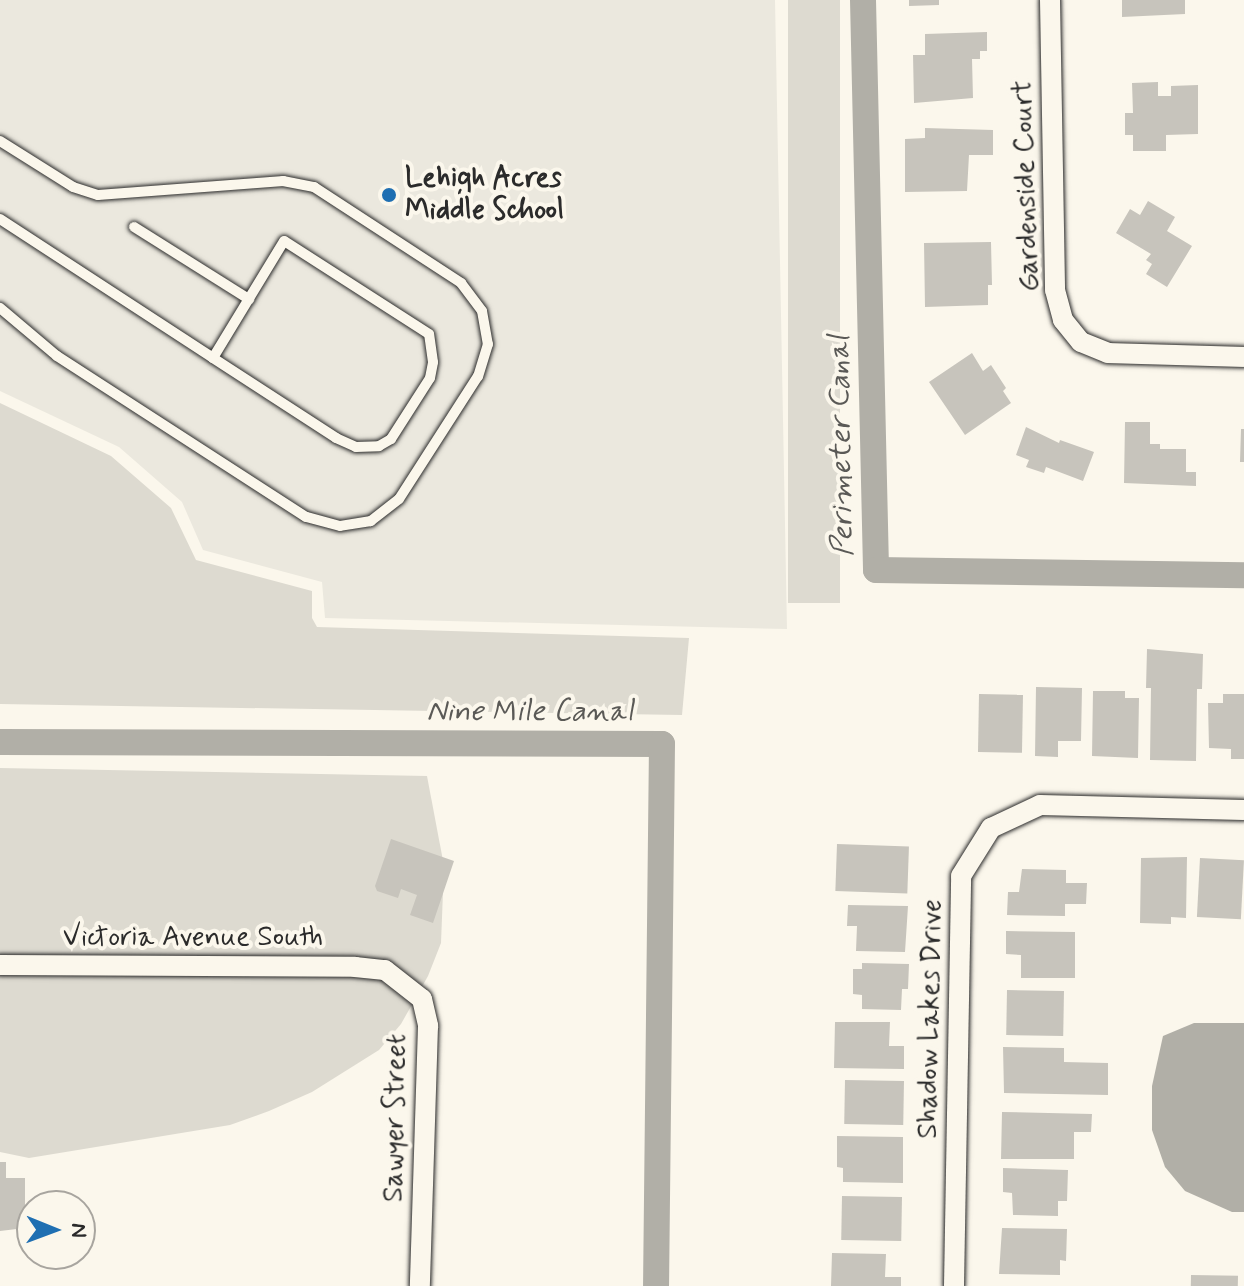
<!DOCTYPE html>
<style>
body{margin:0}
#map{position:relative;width:1244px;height:1286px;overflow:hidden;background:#fbf7ec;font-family:Mynerve,sans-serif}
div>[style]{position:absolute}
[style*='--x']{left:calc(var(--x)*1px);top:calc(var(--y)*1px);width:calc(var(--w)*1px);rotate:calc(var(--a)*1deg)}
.built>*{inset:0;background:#ebe8de}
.green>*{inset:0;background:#dddad0;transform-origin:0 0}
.water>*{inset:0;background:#b1afa7}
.canal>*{height:26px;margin:-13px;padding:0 13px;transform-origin:13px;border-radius:13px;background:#b1afa7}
.building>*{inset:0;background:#c7c4bc;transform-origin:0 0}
.roads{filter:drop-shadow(0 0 2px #2b2b2b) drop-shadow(0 0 2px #2b2b2b)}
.service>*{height:10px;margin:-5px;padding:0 5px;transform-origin:5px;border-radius:5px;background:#fbf7ec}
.minor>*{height:20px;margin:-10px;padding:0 10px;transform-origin:10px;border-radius:10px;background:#fbf7ec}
.dots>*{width:22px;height:22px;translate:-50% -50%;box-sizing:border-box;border:4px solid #fbf7ec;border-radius:50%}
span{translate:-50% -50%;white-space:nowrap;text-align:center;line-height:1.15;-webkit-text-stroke:8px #fbf7ec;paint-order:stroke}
.poi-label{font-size:28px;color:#2b2b2b;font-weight:700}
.left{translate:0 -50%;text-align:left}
.street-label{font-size:28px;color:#2b2b2b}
.water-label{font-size:30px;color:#5a5956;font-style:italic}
.north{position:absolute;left:16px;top:1190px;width:80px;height:80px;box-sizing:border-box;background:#fbf7ec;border:2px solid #a8a59f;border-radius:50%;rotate:91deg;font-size:22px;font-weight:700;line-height:32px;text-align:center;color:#2b2b2b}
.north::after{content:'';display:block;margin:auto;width:28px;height:36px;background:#1f6fb2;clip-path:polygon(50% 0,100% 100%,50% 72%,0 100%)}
</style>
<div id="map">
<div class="built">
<div style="clip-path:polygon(0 0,775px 0,787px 629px,325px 618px,322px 582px,203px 550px,182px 502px,119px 447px,0 391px)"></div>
</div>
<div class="green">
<div style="left:788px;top:0;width:52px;height:603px"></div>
<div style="clip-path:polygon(0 403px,111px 456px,171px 508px,196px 560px,312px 591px,312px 618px,317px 627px,689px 638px,682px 715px,0 704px)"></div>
<div style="clip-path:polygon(0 768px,427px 776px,444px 866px,441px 943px,428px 976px,401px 1024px,379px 1050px,312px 1092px,269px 1111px,230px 1125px,29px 1158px,0 1152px)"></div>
</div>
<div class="water">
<div style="clip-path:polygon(1194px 1023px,1244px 1023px,1244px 1212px,1232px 1212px,1185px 1191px,1165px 1167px,1152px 1130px,1152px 1086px,1163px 1036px)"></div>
</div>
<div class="canal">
<div style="--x:863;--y:0;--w:570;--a:88.69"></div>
<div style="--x:876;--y:570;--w:368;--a:0.8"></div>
<div style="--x:0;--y:742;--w:662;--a:0.17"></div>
<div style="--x:662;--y:744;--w:542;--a:90.63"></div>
</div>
<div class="building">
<div style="clip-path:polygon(909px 0,939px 0,939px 5px,909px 6px)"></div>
<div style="clip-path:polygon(1122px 0,1185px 0,1185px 14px,1122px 17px)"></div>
<div style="clip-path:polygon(987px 32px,987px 51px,980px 51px,980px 59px,972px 59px,973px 98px,914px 103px,913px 55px,925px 55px,925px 34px)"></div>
<div style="clip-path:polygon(1158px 82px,1158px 96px,1171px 96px,1171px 86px,1198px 85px,1198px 134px,1166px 135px,1166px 151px,1133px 151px,1133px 135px,1125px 135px,1125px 113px,1133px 113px,1132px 83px)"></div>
<div style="clip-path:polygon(925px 128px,993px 130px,993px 155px,969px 155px,967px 191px,905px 192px,905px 139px,925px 138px)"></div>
<div style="clip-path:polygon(1148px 201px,1175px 217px,1167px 231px,1192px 246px,1167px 287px,1146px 274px,1152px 264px,1146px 260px,1151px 254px,1116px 233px,1130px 209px,1140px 215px)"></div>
<div style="clip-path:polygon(991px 242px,992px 285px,988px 285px,988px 305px,925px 307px,924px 243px)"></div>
<div style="clip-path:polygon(972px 353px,983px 371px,991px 365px,1006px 388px,1003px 391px,1011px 403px,965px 435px,929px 382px)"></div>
<div style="clip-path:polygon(1125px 422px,1150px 422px,1150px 444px,1160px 444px,1160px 449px,1186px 449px,1186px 472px,1196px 472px,1196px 486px,1124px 483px)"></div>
<div style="clip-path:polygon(1026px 427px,1059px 443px,1060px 440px,1094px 452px,1083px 481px,1046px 467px,1044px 473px,1026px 467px,1029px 460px,1016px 455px)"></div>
<div style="clip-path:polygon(1241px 429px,1244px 429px,1244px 462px,1240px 462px)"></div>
<div style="clip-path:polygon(1147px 649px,1203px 654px,1202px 689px,1197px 689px,1196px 761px,1150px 760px,1151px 688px,1146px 688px)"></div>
<div style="clip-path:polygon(1036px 687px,1082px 688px,1081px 741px,1058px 741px,1058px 757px,1035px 756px)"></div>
<div style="clip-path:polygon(1093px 691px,1125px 691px,1125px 698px,1139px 698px,1138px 758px,1092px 756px)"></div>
<div style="left:979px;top:694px;width:44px;height:58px;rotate:1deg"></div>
<div style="clip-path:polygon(1223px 694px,1244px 694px,1244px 759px,1231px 759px,1231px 749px,1209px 748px,1208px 703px,1223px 703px)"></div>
<div style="clip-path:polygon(391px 839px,454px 861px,433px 923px,410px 915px,417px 895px,401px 889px,398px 898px,377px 891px,375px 886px)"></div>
<div style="left:837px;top:844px;width:72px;height:47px;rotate:2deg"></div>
<div style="clip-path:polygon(1187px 857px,1186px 918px,1171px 917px,1171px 924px,1140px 923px,1141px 858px)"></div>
<div style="left:1200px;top:858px;width:44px;height:59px;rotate:3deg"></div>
<div style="clip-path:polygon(1022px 869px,1066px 870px,1066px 883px,1087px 883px,1086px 904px,1065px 904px,1065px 916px,1007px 915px,1008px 892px,1019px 892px)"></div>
<div style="clip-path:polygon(848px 905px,908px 906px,905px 952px,856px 951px,857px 926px,847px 926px)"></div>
<div style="clip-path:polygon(1006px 931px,1075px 932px,1075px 978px,1021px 978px,1021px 955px,1006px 954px)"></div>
<div style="clip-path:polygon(862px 963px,909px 964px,908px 989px,902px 989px,901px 1010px,862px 1009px,862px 995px,853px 994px,853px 969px,862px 969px)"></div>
<div style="left:1007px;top:990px;width:57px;height:45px;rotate:1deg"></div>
<div style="clip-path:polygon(835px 1022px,890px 1022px,889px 1046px,904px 1046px,904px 1069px,834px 1068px)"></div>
<div style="clip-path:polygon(1003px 1047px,1064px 1048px,1064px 1062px,1108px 1063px,1108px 1095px,1004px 1093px)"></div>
<div style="left:845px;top:1080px;width:59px;height:44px;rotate:1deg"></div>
<div style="clip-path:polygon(1002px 1112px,1092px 1114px,1091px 1132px,1074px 1132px,1074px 1159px,1001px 1159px)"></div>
<div style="clip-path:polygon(837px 1136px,903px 1137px,903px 1183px,843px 1182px,843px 1168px,837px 1167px)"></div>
<div style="clip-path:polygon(0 1162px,6px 1162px,6px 1178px,25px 1178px,25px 1228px,0 1231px)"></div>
<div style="clip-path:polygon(1003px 1168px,1068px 1170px,1067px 1201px,1058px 1201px,1058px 1216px,1013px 1215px,1012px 1193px,1003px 1192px)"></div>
<div style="left:842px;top:1196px;width:60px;height:44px;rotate:1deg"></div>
<div style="clip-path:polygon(1002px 1228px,1067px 1229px,1066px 1261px,1060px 1260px,1060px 1275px,999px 1274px)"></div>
<div style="clip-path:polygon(832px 1253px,886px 1254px,885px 1277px,901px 1277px,901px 1286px,831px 1286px)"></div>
<div style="left:1191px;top:1275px;width:47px;height:11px;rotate:1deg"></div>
</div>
<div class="roads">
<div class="service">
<div style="--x:0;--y:141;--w:86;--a:32.2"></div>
<div style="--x:73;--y:187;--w:26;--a:18"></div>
<div style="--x:98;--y:195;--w:186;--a:-4.3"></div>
<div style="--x:283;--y:181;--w:32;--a:11"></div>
<div style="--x:314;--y:187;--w:176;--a:33.1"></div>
<div style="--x:461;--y:283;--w:35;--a:53"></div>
<div style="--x:482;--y:311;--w:34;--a:80"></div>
<div style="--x:488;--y:344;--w:34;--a:107"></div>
<div style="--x:478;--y:376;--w:146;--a:122.7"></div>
<div style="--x:399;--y:499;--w:36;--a:142"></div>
<div style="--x:371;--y:521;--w:31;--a:171"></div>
<div style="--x:340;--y:526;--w:35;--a:-165"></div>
<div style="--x:306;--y:517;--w:297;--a:-147.1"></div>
<div style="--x:57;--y:356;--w:75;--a:-139.9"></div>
<div style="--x:0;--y:219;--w:254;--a:33.1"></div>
<div style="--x:213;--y:358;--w:147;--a:33"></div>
<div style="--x:336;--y:438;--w:22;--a:24"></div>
<div style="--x:356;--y:447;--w:23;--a:-2"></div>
<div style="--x:379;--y:446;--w:14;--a:-30"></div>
<div style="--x:391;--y:439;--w:72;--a:-57.4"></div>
<div style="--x:430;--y:378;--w:16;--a:-79"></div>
<div style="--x:433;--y:362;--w:28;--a:-98"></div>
<div style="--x:429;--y:334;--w:172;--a:-147.3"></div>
<div style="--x:284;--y:241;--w:137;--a:121.3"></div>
<div style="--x:134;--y:227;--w:136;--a:32.1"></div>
</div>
<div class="minor">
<div style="--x:1050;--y:0;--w:290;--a:89"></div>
<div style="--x:1055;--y:290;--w:31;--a:75"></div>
<div style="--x:1063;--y:320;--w:28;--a:51"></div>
<div style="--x:1081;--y:342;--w:29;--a:22"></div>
<div style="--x:1108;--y:353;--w:136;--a:1.7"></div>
<div style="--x:0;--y:965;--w:355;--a:0.3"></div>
<div style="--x:355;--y:967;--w:30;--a:6"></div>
<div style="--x:385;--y:970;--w:47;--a:38.1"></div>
<div style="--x:422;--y:999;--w:28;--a:77"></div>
<div style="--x:428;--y:1026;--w:260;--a:91.8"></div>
<div style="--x:954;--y:1286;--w:410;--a:-89"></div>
<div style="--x:961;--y:876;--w:57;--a:-58"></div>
<div style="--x:991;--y:828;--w:54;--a:-25.1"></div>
<div style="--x:1040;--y:805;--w:204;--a:1.4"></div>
</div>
</div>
<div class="dots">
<div style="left:389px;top:195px;background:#1f6fb2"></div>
</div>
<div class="poi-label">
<span class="left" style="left:405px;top:195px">Lehigh Acres<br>Middle School</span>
</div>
<div class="street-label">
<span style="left:1027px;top:186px;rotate:-92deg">Gardenside Court</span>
<span style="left:193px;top:938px">Victoria Avenue South</span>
<span style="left:931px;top:1019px;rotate:-89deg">Shadow Lakes Drive</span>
<span style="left:396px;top:1118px;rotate:-89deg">Sawyer Street</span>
</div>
<div class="water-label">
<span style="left:842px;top:446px;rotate:-91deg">Perimeter Canal</span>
<span style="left:530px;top:712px">Nine Mile Canal</span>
</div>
<div class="north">N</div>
</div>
